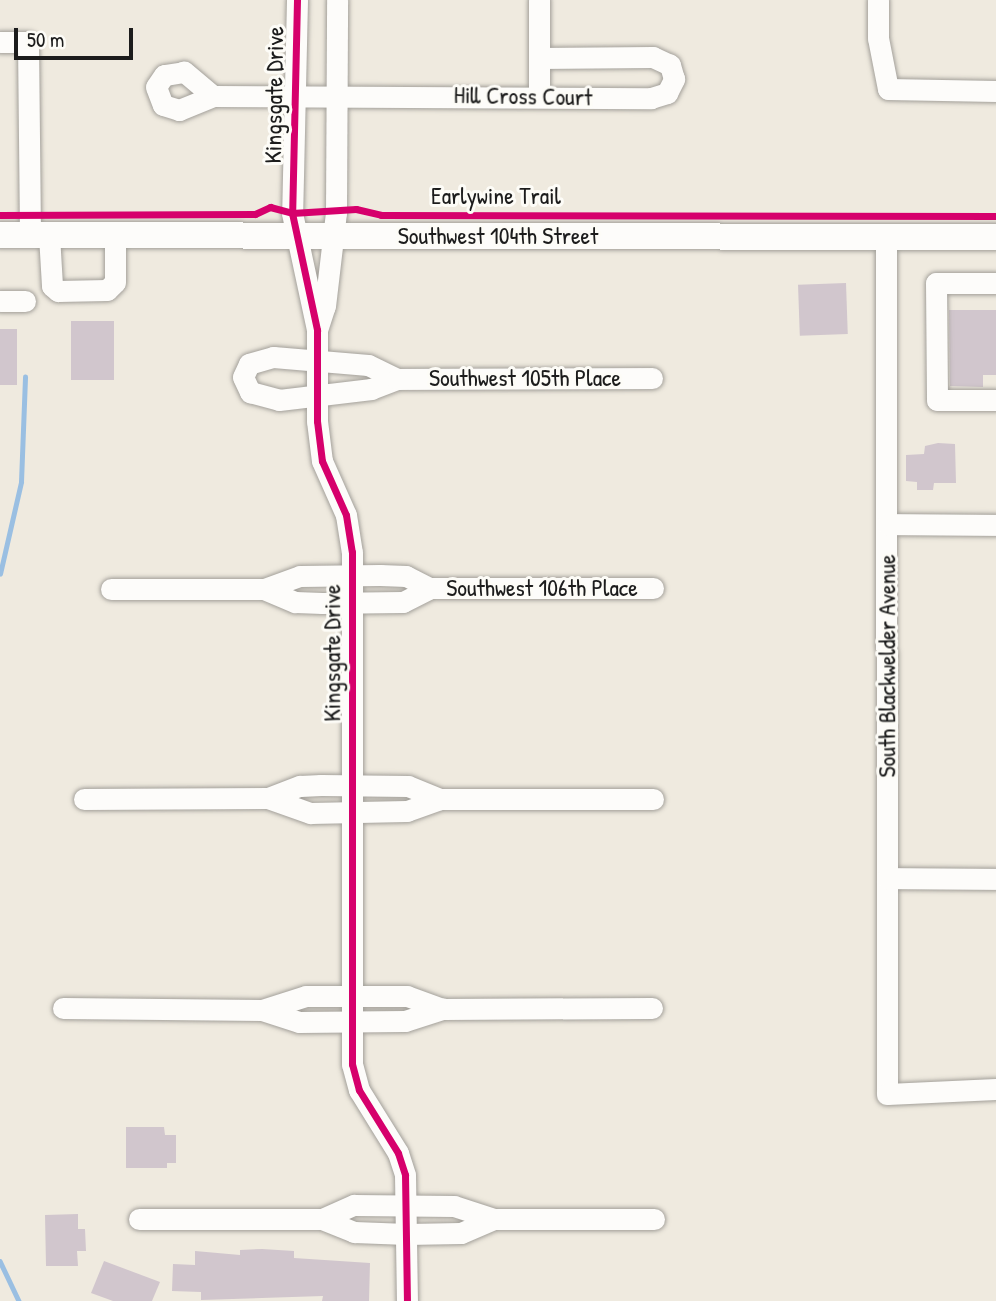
<!DOCTYPE html>
<style>
body{margin:0}
#map{position:relative;width:996px;height:1301px;overflow:hidden;background:#efeadf;font-family:"Patrick Hand",sans-serif}
div>[style]{position:absolute}
[style*='--x']{left:calc(var(--x)*1px);top:calc(var(--y)*1px);width:calc(var(--w)*1px);rotate:calc(var(--a)*1deg)}
.stream>*{height:4.5px;margin:-2.25px;padding:0 2.25px;transform-origin:2.25px;border-radius:2.25px;background:#9abfe2}
.building>*{inset:0;background:#d1c6cd;transform-origin:0 0}
.roads{filter:drop-shadow(0 0 2px #a3a09a) drop-shadow(0 0 2px #a3a09a)}
.minor>*{height:21px;margin:-10.5px;padding:0 10.5px;transform-origin:10.5px;border-radius:10.5px;background:#fdfcfa}
.major>*{height:26px;margin:-13px;padding:0 13px;transform-origin:13px;border-radius:13px;background:#fdfcfa}
.cycleway>*{height:7px;margin:-3.5px;padding:0 3.5px;transform-origin:3.5px;border-radius:3.5px;background:#d6006c}
span{translate:-50% -50%;white-space:nowrap;text-align:center;line-height:1.15;-webkit-text-stroke:6px #fdfcf7;paint-order:stroke}
.street-label{font-size:24px;color:#1c1c1c}
.scale{position:absolute;left:14px;top:28px;width:119px;height:32px;box-sizing:border-box;border:4px solid #1c1c1c;border-top:0;padding-left:9px;font-size:21px;line-height:24px;white-space:nowrap;color:#1c1c1c;-webkit-text-stroke:5px #fdfcf7;paint-order:stroke}
</style>
<div id="map">
<div class="stream">
<div style="--x:0;--y:574;--w:94;--a:-77.1"></div>
<div style="--x:21;--y:482;--w:105;--a:-87.8"></div>
<div style="--x:0;--y:1261;--w:44;--a:64.6"></div>
</div>
<div class="building">
<div style="left:846px;top:283px;width:51px;height:48px;rotate:88deg"></div>
<div style="clip-path:polygon(949px 310px,996px 310px,996px 375px,983px 375px,983px 387px,950px 386px)"></div>
<div style="left:71px;top:321px;width:43px;height:59px"></div>
<div style="left:0;top:329px;width:17px;height:56px"></div>
<div style="clip-path:polygon(938px 443px,955px 444px,956px 483px,934px 483px,933px 490px,917px 490px,917px 482px,906px 481px,906px 455px,924px 454px,925px 446px)"></div>
<div style="clip-path:polygon(126px 1127px,164px 1127px,165px 1135px,176px 1135px,176px 1163px,167px 1163px,167px 1168px,126px 1168px)"></div>
<div style="clip-path:polygon(78px 1214px,78px 1229px,85px 1229px,86px 1251px,77px 1251px,78px 1266px,46px 1266px,45px 1215px)"></div>
<div style="clip-path:polygon(262px 1249px,294px 1251px,294px 1258px,370px 1263px,369px 1301px,322px 1301px,323px 1296px,201px 1300px,201px 1292px,172px 1291px,173px 1264px,195px 1265px,195px 1251px,240px 1255px,240px 1250px)"></div>
<div style="clip-path:polygon(104px 1261px,160px 1282px,152px 1301px,113px 1301px,91px 1293px)"></div>
</div>
<div class="roads">
<div class="minor">
<div style="--x:297;--y:0;--w:213;--a:91.3"></div>
<div style="--x:292;--y:213;--w:120;--a:77.9"></div>
<div style="--x:317;--y:330;--w:91;--a:90"></div>
<div style="--x:317;--y:421;--w:40;--a:82.9"></div>
<div style="--x:322;--y:461;--w:59;--a:66"></div>
<div style="--x:346;--y:515;--w:37;--a:81"></div>
<div style="--x:352;--y:552;--w:512;--a:90"></div>
<div style="--x:352;--y:1064;--w:27;--a:75"></div>
<div style="--x:359;--y:1090;--w:74;--a:58.2"></div>
<div style="--x:398;--y:1153;--w:23;--a:72"></div>
<div style="--x:405;--y:1175;--w:126;--a:89.1"></div>
<div style="--x:539;--y:0;--w:94;--a:90"></div>
<div style="--x:878;--y:0;--w:38;--a:90"></div>
<div style="--x:878;--y:38;--w:52;--a:78.9"></div>
<div style="--x:888;--y:89;--w:108;--a:1.1"></div>
<div style="--x:0;--y:42;--w:28;--a:0"></div>
<div style="--x:28;--y:42;--w:193;--a:89.4"></div>
<div style="--x:213;--y:96;--w:38;--a:-140"></div>
<div style="--x:184;--y:72;--w:20;--a:171"></div>
<div style="--x:164;--y:75;--w:14;--a:124"></div>
<div style="--x:156;--y:87;--w:19;--a:69"></div>
<div style="--x:163;--y:105;--w:17;--a:17"></div>
<div style="--x:179;--y:110;--w:37;--a:-22"></div>
<div style="--x:213;--y:96;--w:438;--a:0.3"></div>
<div style="--x:651;--y:98;--w:17;--a:-17"></div>
<div style="--x:667;--y:93;--w:16;--a:-63"></div>
<div style="--x:674;--y:79;--w:15;--a:-106"></div>
<div style="--x:670;--y:65;--w:19;--a:-155"></div>
<div style="--x:653;--y:57;--w:114;--a:179.5"></div>
<div style="--x:49;--y:235;--w:51;--a:86.6"></div>
<div style="--x:52;--y:286;--w:8;--a:40"></div>
<div style="--x:58;--y:291;--w:49;--a:-1.2"></div>
<div style="--x:107;--y:290;--w:11;--a:-45"></div>
<div style="--x:115;--y:282;--w:47;--a:-90"></div>
<div style="--x:886;--y:237;--w:857;--a:89.93"></div>
<div style="--x:887;--y:1094;--w:109;--a:-2.6"></div>
<div style="--x:996;--y:283;--w:60;--a:180"></div>
<div style="--x:936;--y:283;--w:117;--a:89.5"></div>
<div style="--x:937;--y:400;--w:59;--a:0"></div>
<div style="--x:0;--y:301;--w:25;--a:0"></div>
<div style="--x:317;--y:330;--w:25;--a:-72"></div>
<div style="--x:325;--y:306;--w:94;--a:-83.3"></div>
<div style="--x:336;--y:213;--w:213;--a:-89.7"></div>
<div style="--x:397;--y:379;--w:32;--a:-154"></div>
<div style="--x:368;--y:365;--w:95;--a:-175.2"></div>
<div style="--x:273;--y:357;--w:25;--a:164"></div>
<div style="--x:249;--y:364;--w:14;--a:115"></div>
<div style="--x:243;--y:377;--w:17;--a:65"></div>
<div style="--x:250;--y:392;--w:30;--a:15"></div>
<div style="--x:279;--y:400;--w:93;--a:-6.8"></div>
<div style="--x:371;--y:389;--w:28;--a:-21"></div>
<div style="--x:397;--y:379;--w:255;--a:-0.2"></div>
<div style="--x:887;--y:524;--w:109;--a:0.5"></div>
<div style="--x:111;--y:589;--w:153;--a:0"></div>
<div style="--x:264;--y:589;--w:38;--a:-20"></div>
<div style="--x:300;--y:576;--w:80;--a:-0.7"></div>
<div style="--x:380;--y:575;--w:26;--a:2"></div>
<div style="--x:406;--y:576;--w:27;--a:27"></div>
<div style="--x:430;--y:588;--w:223;--a:0"></div>
<div style="--x:264;--y:589;--w:34;--a:23"></div>
<div style="--x:295;--y:602;--w:27;--a:2"></div>
<div style="--x:322;--y:603;--w:81;--a:-0.7"></div>
<div style="--x:403;--y:602;--w:30;--a:-27"></div>
<div style="--x:268;--y:798;--w:45;--a:19.7"></div>
<div style="--x:310;--y:813;--w:97;--a:-1.2"></div>
<div style="--x:407;--y:811;--w:35;--a:-20"></div>
<div style="--x:84;--y:799;--w:184;--a:-0.3"></div>
<div style="--x:268;--y:798;--w:34;--a:-21"></div>
<div style="--x:300;--y:786;--w:21;--a:-3"></div>
<div style="--x:321;--y:785;--w:87;--a:0.7"></div>
<div style="--x:408;--y:786;--w:35;--a:22"></div>
<div style="--x:440;--y:799;--w:213;--a:0"></div>
<div style="--x:887;--y:878;--w:109;--a:0.5"></div>
<div style="--x:63;--y:1008;--w:199;--a:0.6"></div>
<div style="--x:262;--y:1010;--w:39;--a:18"></div>
<div style="--x:299;--y:1022;--w:106;--a:-0.5"></div>
<div style="--x:405;--y:1021;--w:40;--a:-18"></div>
<div style="--x:262;--y:1010;--w:46;--a:-17.7"></div>
<div style="--x:306;--y:996;--w:101;--a:0"></div>
<div style="--x:407;--y:996;--w:38;--a:20"></div>
<div style="--x:443;--y:1009;--w:209;--a:-0.3"></div>
<div style="--x:139;--y:1219;--w:183;--a:0"></div>
<div style="--x:322;--y:1219;--w:35;--a:22"></div>
<div style="--x:354;--y:1232;--w:53;--a:2.2"></div>
<div style="--x:407;--y:1234;--w:54;--a:-1.1"></div>
<div style="--x:461;--y:1233;--w:36;--a:-23"></div>
<div style="--x:322;--y:1219;--w:35;--a:-24"></div>
<div style="--x:354;--y:1205;--w:100;--a:0.6"></div>
<div style="--x:454;--y:1206;--w:42;--a:18"></div>
<div style="--x:494;--y:1219;--w:160;--a:0"></div>
</div>
<div class="major">
<div style="--x:0;--y:235;--w:996;--a:0.12"></div>
</div>
</div>
<div class="cycleway">
<div style="--x:297;--y:0;--w:213;--a:91.3"></div>
<div style="--x:292;--y:213;--w:120;--a:77.9"></div>
<div style="--x:317;--y:330;--w:91;--a:90"></div>
<div style="--x:317;--y:421;--w:40;--a:82.9"></div>
<div style="--x:322;--y:461;--w:59;--a:66"></div>
<div style="--x:346;--y:515;--w:37;--a:81"></div>
<div style="--x:352;--y:552;--w:512;--a:90"></div>
<div style="--x:352;--y:1064;--w:27;--a:75"></div>
<div style="--x:359;--y:1090;--w:74;--a:58.2"></div>
<div style="--x:398;--y:1153;--w:23;--a:72"></div>
<div style="--x:405;--y:1175;--w:126;--a:89.1"></div>
<div style="--x:0;--y:215;--w:255;--a:-0.2"></div>
<div style="--x:255;--y:214;--w:17;--a:-25"></div>
<div style="--x:270;--y:207;--w:23;--a:15"></div>
<div style="--x:292;--y:213;--w:64;--a:-3.6"></div>
<div style="--x:356;--y:209;--w:26;--a:13"></div>
<div style="--x:381;--y:215;--w:615;--a:0.09"></div>
</div>
<div class="street-label">
<span style="left:274px;top:95px;rotate:-89deg">Kingsgate Drive</span>
<span style="left:523px;top:96px;rotate:1deg">Hill Cross Court</span>
<span style="left:496px;top:196px">Earlywine Trail</span>
<span style="left:498px;top:236px">Southwest 104th Street</span>
<span style="left:525px;top:378px">Southwest 105th Place</span>
<span style="left:542px;top:588px">Southwest 106th Place</span>
<span style="left:332px;top:653px;rotate:-90deg">Kingsgate Drive</span>
<span style="left:887px;top:666px;rotate:-90deg">South Blackwelder Avenue</span>
</div>
<div class="scale">50 m</div>
</div>
